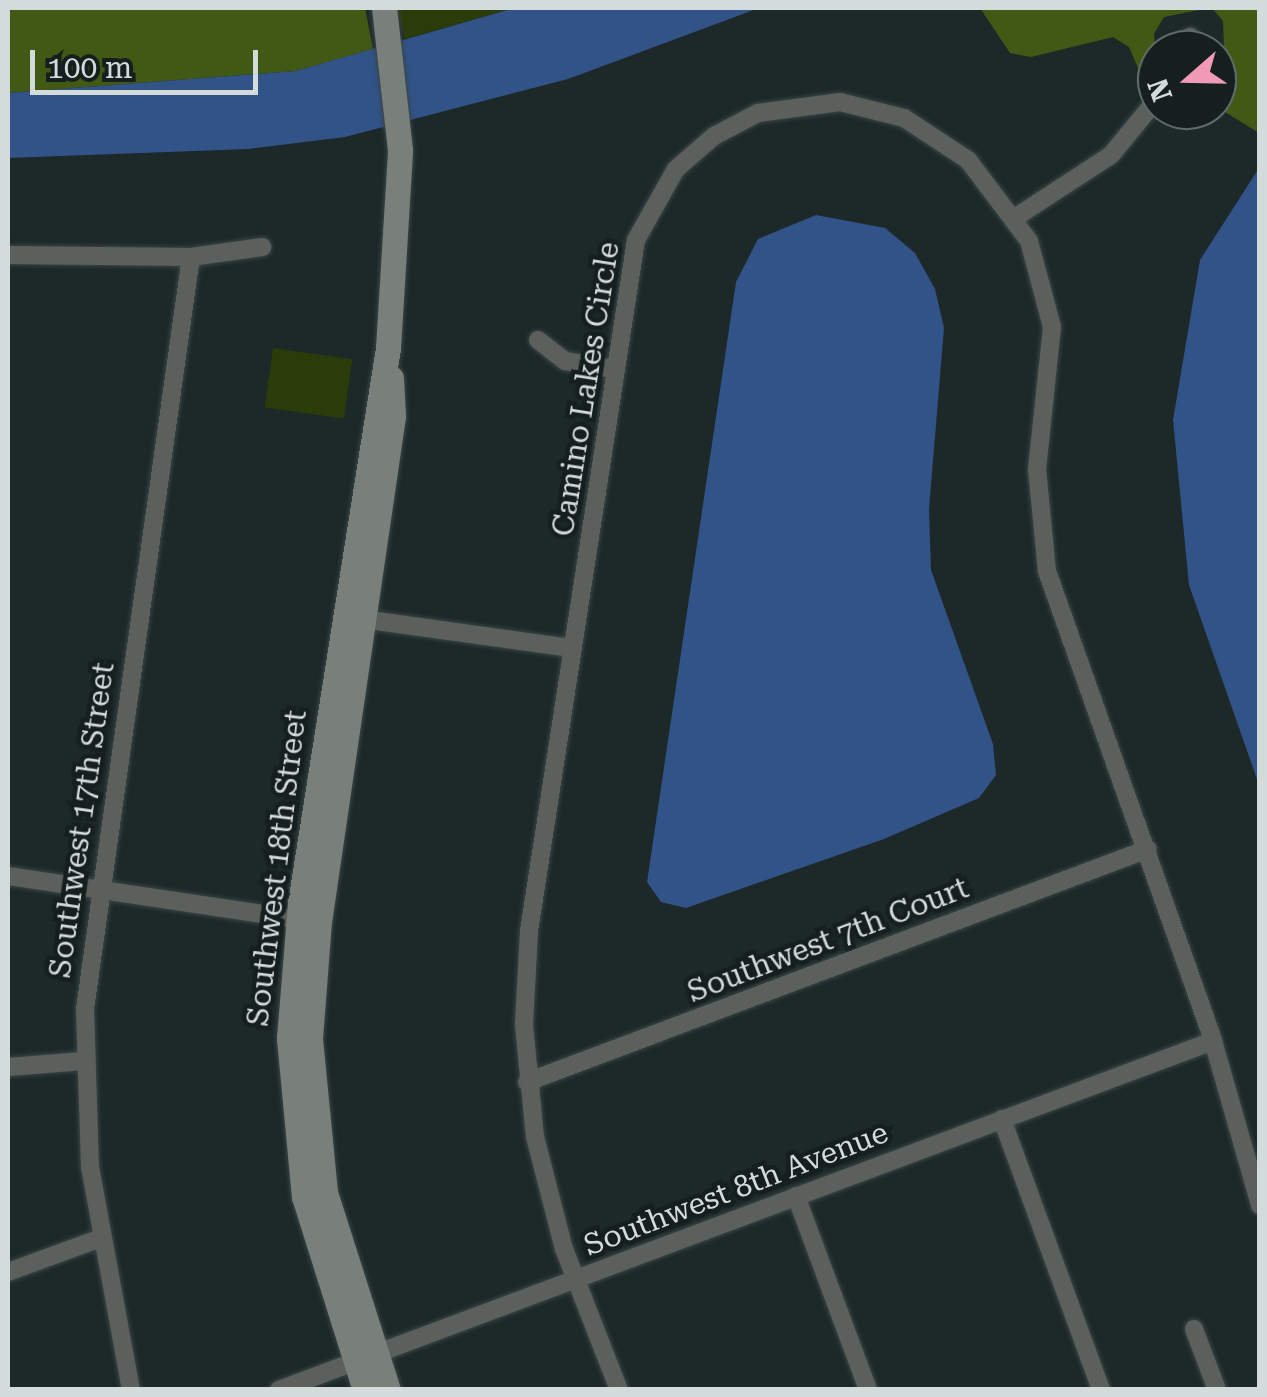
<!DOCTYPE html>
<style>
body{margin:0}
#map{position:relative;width:1267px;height:1397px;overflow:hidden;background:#1d2828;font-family:"Roboto Serif",serif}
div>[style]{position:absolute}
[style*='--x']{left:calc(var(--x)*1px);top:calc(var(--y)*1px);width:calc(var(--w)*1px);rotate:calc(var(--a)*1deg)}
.green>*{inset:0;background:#2b3c0b;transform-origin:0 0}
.forest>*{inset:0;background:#425915}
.water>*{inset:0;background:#315388}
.roads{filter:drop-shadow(0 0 2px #3a4545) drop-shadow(0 0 2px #3a4545)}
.street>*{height:18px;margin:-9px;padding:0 9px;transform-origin:9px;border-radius:9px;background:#5b605d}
.secondary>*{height:25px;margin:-12.5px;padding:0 12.5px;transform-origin:12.5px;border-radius:12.5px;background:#79807c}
span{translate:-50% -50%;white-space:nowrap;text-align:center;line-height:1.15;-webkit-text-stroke:9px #141f1e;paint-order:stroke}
.street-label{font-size:30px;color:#d4dbdb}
.frame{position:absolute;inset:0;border:10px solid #d4dbdb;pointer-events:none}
.north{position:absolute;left:1137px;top:30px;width:100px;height:100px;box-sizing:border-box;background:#141f1e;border:2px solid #616a6a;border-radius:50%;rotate:250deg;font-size:28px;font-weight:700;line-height:40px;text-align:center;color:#d4dbdb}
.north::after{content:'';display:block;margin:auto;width:35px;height:45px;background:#f09ab7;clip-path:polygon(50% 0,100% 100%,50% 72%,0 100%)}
.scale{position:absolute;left:30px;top:50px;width:228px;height:45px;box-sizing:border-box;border:5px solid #d4dbdb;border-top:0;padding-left:12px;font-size:30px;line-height:35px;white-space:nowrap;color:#d4dbdb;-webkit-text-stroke:8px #141f1e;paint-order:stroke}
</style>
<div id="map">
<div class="green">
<div style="clip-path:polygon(397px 8px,514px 8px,405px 39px)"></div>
<div style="left:273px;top:348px;width:80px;height:60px;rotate:8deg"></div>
</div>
<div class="forest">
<div style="clip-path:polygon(8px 8px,365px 8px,373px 49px,296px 71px,8px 93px)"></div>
<div style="clip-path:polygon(980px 8px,1209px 8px,1164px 17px,1154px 34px,1157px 69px,1140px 73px,1129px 47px,1113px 37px,1031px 57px,1010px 53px)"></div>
<div style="clip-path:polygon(1212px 8px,1259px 8px,1259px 133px,1217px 107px,1217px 58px,1224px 49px,1223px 21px)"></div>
</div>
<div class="water">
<div style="clip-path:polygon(514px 8px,759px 8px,568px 79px,345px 137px,248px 149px,8px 158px,8px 93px,296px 71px)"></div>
<div style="clip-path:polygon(1259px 168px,1260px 169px,1259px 785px,1189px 585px,1173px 420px,1200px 260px)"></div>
<div style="clip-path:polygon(816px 215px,885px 228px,915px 253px,935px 289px,944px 328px,929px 509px,931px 570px,993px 744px,996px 775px,979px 798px,884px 839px,686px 908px,661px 902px,647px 882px,736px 282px,758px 239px)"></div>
</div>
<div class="roads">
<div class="street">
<div style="--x:1183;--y:50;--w:15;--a:-62"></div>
<div style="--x:1016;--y:217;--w:113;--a:-33.1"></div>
<div style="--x:1111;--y:155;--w:72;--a:-50.6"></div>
<div style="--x:8;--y:255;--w:183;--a:0.6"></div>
<div style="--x:191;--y:257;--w:72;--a:-8"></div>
<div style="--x:538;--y:340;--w:34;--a:38"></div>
<div style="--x:565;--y:361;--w:50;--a:9.3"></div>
<div style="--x:355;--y:618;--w:219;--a:7.9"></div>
<div style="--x:8;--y:876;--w:304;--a:8.5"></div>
<div style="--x:8;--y:1067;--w:76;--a:-4.5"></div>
<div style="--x:527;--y:1082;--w:663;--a:-20.57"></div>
<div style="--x:1002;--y:1119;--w:289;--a:69.9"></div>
<div style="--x:796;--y:1196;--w:207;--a:69.6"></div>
<div style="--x:8;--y:1272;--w:99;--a:-20.1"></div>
<div style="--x:1194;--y:1329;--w:65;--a:69.3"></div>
<div style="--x:131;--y:1390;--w:227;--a:-100.4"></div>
<div style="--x:90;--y:1167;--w:158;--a:-91.8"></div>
<div style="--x:85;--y:1009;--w:759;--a:-81.98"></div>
<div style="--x:279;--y:1390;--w:997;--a:-20.49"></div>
<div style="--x:619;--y:1390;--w:151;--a:-111.3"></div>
<div style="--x:564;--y:1249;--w:116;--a:-104.5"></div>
<div style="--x:535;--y:1137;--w:114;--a:-95.6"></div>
<div style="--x:524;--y:1024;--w:93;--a:-86.9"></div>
<div style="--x:529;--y:931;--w:699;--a:-81.2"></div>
<div style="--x:636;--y:240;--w:81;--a:-60.6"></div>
<div style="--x:676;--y:169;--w:50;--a:-41"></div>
<div style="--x:714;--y:136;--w:50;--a:-27.6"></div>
<div style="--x:758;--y:113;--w:83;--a:-7.6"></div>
<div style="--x:840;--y:102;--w:66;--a:14"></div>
<div style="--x:904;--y:118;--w:77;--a:33.3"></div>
<div style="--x:968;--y:160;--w:101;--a:53"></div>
<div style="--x:1029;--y:241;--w:89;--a:75"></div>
<div style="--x:1052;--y:327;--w:143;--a:96"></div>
<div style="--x:1037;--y:469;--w:102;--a:84.4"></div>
<div style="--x:1047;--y:571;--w:498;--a:70.5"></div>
<div style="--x:1213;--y:1041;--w:171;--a:74"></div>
</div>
<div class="secondary">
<div style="--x:365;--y:1390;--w:202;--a:-107.5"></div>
<div style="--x:304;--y:1197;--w:160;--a:-95.4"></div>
<div style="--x:289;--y:1038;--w:135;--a:-85.3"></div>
<div style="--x:300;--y:903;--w:562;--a:-80.99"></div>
<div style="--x:388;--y:348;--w:198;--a:-86.5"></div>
<div style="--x:400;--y:150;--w:143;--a:-96.4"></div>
<div style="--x:388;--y:1390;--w:208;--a:-107.7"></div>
<div style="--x:325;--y:1192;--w:155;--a:-95.6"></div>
<div style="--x:310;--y:1038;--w:116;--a:-85.6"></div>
<div style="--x:319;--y:922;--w:511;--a:-81.68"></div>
<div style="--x:393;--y:416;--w:38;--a:-93"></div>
</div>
</div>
<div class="street-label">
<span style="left:586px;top:389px;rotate:-81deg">Camino Lakes Circle</span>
<span style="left:82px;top:820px;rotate:-82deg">Southwest 17th Street</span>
<span style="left:277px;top:868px;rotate:-83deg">Southwest 18th Street</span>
<span style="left:828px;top:940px;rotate:-21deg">Southwest 7th Court</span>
<span style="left:736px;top:1189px;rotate:-21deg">Southwest 8th Avenue</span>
</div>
<div class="frame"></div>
<div class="north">N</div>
<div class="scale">100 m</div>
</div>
